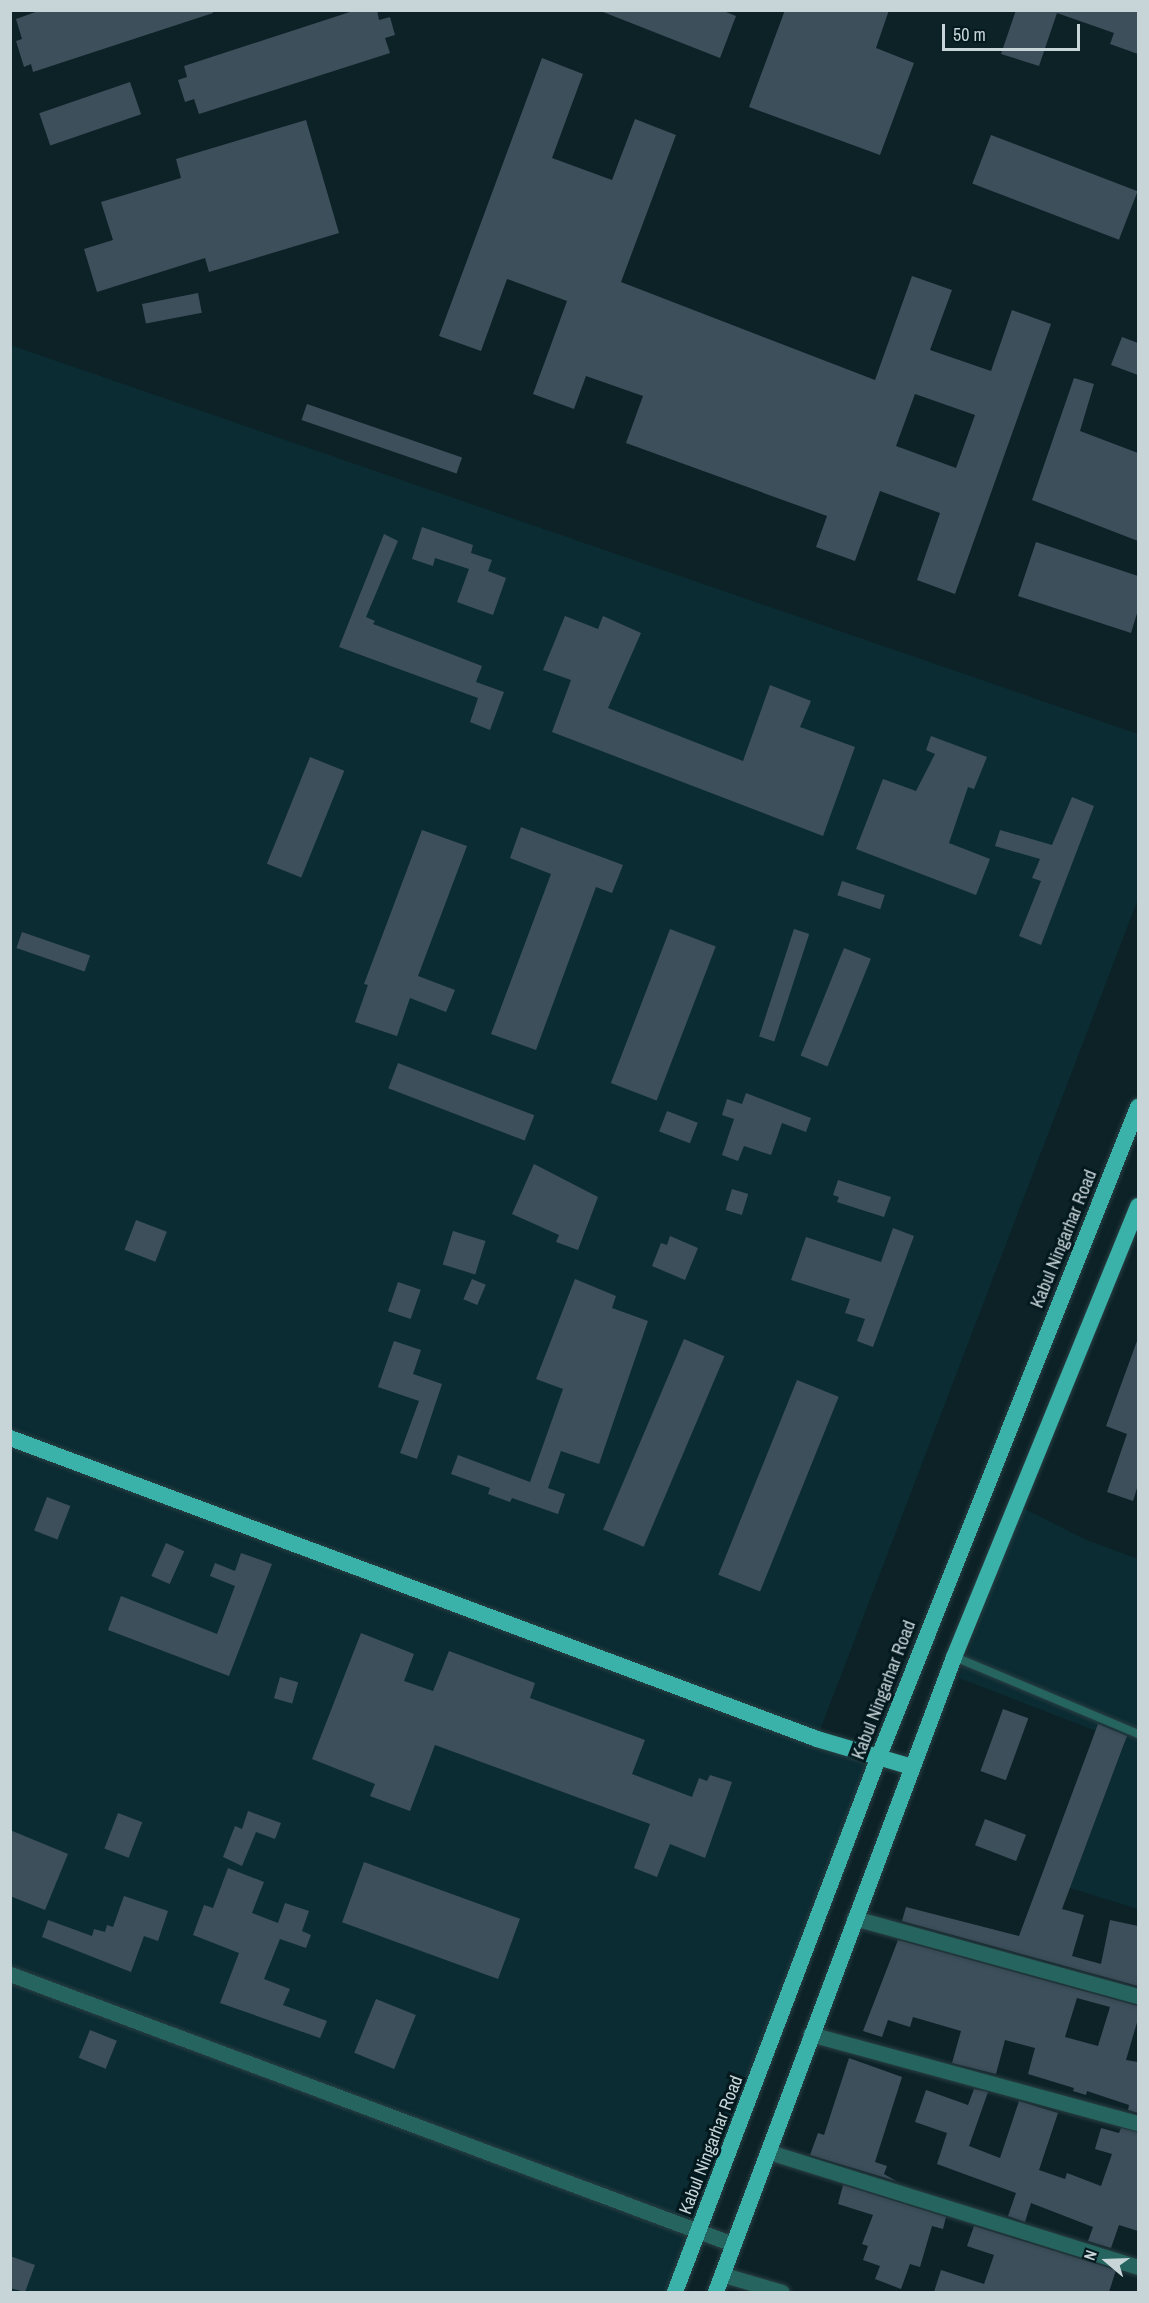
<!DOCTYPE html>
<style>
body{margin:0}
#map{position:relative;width:1149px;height:2303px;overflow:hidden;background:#0c2227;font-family:"Archivo Narrow",sans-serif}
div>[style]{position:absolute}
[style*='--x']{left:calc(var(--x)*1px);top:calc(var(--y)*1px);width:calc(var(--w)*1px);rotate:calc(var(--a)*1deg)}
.built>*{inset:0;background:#0b2c33}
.building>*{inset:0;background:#3e4f5c;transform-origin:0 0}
.roads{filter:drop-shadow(0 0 2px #2a3f43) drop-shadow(0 0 2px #2a3f43)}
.service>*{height:8px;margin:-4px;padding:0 4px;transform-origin:4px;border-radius:4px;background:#25645f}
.minor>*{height:15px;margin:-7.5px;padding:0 7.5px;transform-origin:7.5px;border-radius:7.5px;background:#25645f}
.trunk>*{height:16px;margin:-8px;padding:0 8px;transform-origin:8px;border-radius:8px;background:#3ab2aa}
span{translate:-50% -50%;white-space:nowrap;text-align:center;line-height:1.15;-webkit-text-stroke:6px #03191e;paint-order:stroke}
.street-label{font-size:18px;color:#c8d5d8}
.frame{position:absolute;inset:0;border:12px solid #c8d5d8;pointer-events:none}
.north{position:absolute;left:1077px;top:2231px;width:60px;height:60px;-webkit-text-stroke:4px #03191e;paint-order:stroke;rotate:289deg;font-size:16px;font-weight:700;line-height:24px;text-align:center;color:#c8d5d8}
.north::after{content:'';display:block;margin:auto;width:21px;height:27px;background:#c8d5d8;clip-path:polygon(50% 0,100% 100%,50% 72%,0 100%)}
.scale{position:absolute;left:942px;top:24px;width:138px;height:27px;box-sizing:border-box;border:3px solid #c8d5d8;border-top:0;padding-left:8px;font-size:18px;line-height:21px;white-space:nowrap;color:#c8d5d8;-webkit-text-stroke:4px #03191e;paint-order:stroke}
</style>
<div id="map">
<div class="built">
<div style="clip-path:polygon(10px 345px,1138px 734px,1138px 899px,817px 1738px,879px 1756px,675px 2292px,11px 2292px)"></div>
<div style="clip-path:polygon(1019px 1506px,1084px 1539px,1138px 1559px,1138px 1909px,1070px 1888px,1125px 1742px,959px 1678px)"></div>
</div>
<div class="building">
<div style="clip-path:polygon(41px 10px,213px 10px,213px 13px,33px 72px,31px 64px,24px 67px,16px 41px,22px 39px,16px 19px)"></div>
<div style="clip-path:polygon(356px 10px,377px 10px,379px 20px,390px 17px,395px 35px,385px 38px,390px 53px,199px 114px,194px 99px,185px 102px,178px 80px,187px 77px,184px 66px)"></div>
<div style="clip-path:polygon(598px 10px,721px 10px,736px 16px,720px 58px)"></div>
<div style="clip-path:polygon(785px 10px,889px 10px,876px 48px,914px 63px,880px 155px,749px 107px)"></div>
<div style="clip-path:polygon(1016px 10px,1138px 10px,1138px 54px,1110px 44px,1114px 33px,1057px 13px,1039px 66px,1001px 54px)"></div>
<div style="clip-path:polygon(evenodd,542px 58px,583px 74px,552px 158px,612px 180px,635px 119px,676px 135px,621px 282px,875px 380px,912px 276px,952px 290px,930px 350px,991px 371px,1012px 310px,1051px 324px,955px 594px,917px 580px,940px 513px,880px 491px,855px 561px,816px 547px,827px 516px,626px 443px,643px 396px,586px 376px,574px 409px,533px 394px,567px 301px,507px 279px,481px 351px,439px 336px,542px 58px,915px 394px,975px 415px,956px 468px,896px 446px,915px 394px)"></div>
<div style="left:130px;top:82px;width:34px;height:96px;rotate:71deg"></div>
<div style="clip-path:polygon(306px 120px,339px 233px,209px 272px,205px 258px,97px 292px,84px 249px,113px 240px,101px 202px,181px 178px,176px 159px)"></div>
<div style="left:991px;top:135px;width:157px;height:52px;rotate:21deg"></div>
<div style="left:198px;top:293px;width:20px;height:57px;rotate:79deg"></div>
<div style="clip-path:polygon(1122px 337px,1138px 343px,1138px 375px,1111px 365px)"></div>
<div style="clip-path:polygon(1074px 378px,1094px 384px,1080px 431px,1138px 453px,1138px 541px,1032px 500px)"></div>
<div style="left:307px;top:404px;width:164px;height:17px;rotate:19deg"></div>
<div style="clip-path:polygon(422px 527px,473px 545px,471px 553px,492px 560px,488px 571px,506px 578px,493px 615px,457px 602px,469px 569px,435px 558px,433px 566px,412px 559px)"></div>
<div style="clip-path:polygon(384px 534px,398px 541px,366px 617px,375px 621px,373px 624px,482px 666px,476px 682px,504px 692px,490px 730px,470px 722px,478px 698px,339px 647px)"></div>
<div style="clip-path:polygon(1036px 542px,1138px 576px,1138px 610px,1131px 633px,1018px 596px)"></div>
<div style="clip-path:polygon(565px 616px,598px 629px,603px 616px,641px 633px,608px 708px,743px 761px,770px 685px,811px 701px,800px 727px,855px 747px,823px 836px,552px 732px,571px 680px,543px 670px)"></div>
<div style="clip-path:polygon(931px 736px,987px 757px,974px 789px,968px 787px,949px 843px,990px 859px,976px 895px,856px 849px,883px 779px,916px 791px,935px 754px,926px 750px)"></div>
<div style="left:310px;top:757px;width:37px;height:115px;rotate:22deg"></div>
<div style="clip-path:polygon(1072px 797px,1094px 806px,1041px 945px,1019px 936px,1041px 881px,1032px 878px,1040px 859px,995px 846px,1000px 830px,1052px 845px)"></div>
<div style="clip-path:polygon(521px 827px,623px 865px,612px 893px,596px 887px,536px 1050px,491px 1034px,551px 874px,510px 858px)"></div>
<div style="clip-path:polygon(422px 830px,467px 846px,418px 976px,455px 990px,446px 1012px,410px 998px,397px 1036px,355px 1022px,368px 985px,364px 984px)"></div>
<div style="left:842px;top:881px;width:45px;height:15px;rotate:18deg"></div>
<div style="left:670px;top:929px;width:49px;height:165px;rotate:21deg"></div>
<div style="left:794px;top:929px;width:16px;height:113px;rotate:18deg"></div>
<div style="left:22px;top:932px;width:72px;height:17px;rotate:19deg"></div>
<div style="left:844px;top:948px;width:29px;height:116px;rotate:22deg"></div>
<div style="left:398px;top:1063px;width:146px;height:27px;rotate:21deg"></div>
<div style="clip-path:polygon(746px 1093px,811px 1118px,806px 1132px,782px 1123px,771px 1155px,744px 1146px,738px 1161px,722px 1155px,734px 1119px,722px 1115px,727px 1099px,742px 1104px)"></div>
<div style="left:667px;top:1111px;width:33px;height:22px;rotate:21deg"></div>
<div style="clip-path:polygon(534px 1164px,598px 1197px,578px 1250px,556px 1242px,559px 1235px,512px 1214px)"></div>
<div style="clip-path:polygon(838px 1180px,891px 1197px,884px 1217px,837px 1202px,839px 1197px,833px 1195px)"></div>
<div style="left:732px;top:1189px;width:17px;height:22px;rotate:17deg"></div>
<div style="left:136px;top:1220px;width:33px;height:32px;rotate:21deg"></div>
<div style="clip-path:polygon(893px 1228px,914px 1236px,873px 1347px,857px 1341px,865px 1319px,845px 1313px,850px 1299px,791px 1280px,806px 1237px,881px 1262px)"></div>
<div style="left:453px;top:1231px;width:34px;height:35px;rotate:17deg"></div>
<div style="clip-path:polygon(670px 1236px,698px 1248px,685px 1280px,652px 1266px,661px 1243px,667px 1245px)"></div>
<div style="left:472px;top:1279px;width:15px;height:22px;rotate:23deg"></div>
<div style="clip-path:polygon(575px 1279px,616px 1296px,612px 1308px,648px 1321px,599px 1464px,561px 1451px,548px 1488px,565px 1494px,558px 1514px,512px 1498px,510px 1502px,488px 1494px,490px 1488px,451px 1474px,458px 1455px,530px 1482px,563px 1389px,536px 1379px)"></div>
<div style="left:398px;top:1282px;width:24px;height:31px;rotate:19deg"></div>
<div style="left:684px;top:1339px;width:44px;height:207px;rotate:23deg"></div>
<div style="clip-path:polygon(394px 1341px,421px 1350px,413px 1374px,442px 1384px,417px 1459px,400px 1453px,419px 1401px,378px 1387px)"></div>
<div style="clip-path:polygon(1137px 1341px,1138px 1485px,1133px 1501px,1107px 1492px,1127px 1434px,1106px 1426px)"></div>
<div style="left:797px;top:1380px;width:45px;height:210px;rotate:22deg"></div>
<div style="left:47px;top:1497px;width:25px;height:36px;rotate:21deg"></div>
<div style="left:166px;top:1543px;width:20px;height:36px;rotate:24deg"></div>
<div style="clip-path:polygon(241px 1553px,272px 1564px,229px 1676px,108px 1630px,121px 1596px,217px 1634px,235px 1586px,210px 1576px,215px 1563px,235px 1571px)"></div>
<div style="clip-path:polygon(361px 1633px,414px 1654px,404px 1681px,433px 1691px,449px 1651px,535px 1683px,530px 1698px,645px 1740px,632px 1774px,692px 1797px,699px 1778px,707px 1781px,710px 1775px,732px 1782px,705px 1858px,670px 1844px,657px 1877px,634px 1868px,650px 1824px,435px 1745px,410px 1811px,370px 1796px,375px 1784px,312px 1759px)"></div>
<div style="left:280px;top:1677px;width:19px;height:22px;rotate:16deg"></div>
<div style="left:1003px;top:1709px;width:27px;height:66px;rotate:20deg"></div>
<div style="clip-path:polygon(1098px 1724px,1127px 1736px,1062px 1909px,1084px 1915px,1072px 1956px,1101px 1964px,1110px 1920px,1138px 1926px,1138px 1986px,902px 1921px,906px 1907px,1019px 1936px)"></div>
<div style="clip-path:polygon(248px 1811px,281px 1823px,275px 1839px,256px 1832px,242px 1866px,223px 1857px,235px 1826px,242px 1829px)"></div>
<div style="left:118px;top:1813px;width:26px;height:38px;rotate:21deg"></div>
<div style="left:985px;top:1819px;width:44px;height:28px;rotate:21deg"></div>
<div style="clip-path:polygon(10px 1830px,68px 1854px,45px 1910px,10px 1896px)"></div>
<div style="left:364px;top:1862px;width:166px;height:64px;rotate:20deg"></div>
<div style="clip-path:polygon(228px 1868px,264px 1882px,252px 1913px,278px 1923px,285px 1903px,309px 1911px,302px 1931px,311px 1935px,306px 1948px,280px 1939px,264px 1979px,290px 1989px,283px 2005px,327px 2021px,320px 2038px,220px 2003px,239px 1953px,193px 1935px,204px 1905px,213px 1908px)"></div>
<div style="clip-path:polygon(124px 1896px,168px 1911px,158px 1941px,144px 1936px,131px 1972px,42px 1937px,48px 1920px,92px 1936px,94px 1929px,105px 1932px,107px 1925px,113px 1927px)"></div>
<div style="clip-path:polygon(evenodd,898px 1940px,1138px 2006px,1138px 2019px,1126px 2060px,1138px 2062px,1138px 2113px,1128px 2110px,1129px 2105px,1087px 2091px,1086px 2095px,1073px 2091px,1074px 2088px,1028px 2074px,1035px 2048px,1005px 2040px,996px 2074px,952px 2063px,961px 2031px,913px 2017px,910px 2027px,888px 2020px,882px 2037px,863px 2031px,898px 1940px,1077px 1998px,1110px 2007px,1098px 2046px,1065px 2037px,1077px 1998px)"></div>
<div style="left:376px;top:1999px;width:43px;height:58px;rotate:22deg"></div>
<div style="left:90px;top:2030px;width:29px;height:30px;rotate:22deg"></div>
<div style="clip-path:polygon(849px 2058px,902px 2077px,875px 2162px,887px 2166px,884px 2174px,896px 2181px,810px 2155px,818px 2133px,824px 2135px)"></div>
<div style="clip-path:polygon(974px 2089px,988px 2092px,969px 2146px,1000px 2158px,1019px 2101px,1058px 2113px,1039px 2170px,1065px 2179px,1067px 2173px,1101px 2186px,1112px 2154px,1095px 2149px,1101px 2128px,1119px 2133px,1121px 2128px,1138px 2132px,1138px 2231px,1119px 2225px,1111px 2248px,1088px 2241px,1093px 2227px,1031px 2203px,1025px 2222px,1008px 2216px,1016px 2193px,937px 2164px,947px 2133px,915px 2122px,926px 2090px,968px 2105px)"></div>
<div style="clip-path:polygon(843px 2185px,946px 2217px,943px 2229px,932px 2226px,920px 2267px,910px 2264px,901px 2289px,875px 2279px,880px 2266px,863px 2260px,868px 2246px,862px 2244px,873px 2215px,838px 2204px)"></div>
<div style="clip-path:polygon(974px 2226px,1116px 2270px,1109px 2292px,934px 2292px,941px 2270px,984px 2284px,994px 2255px,967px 2246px)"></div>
<div style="clip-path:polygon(10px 2256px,35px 2265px,25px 2292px,10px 2288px)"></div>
</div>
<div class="roads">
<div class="service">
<div style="--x:955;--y:1657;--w:199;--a:22.8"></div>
</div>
<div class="minor">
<div style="--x:854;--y:1918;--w:295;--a:15.4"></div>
<div style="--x:10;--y:1974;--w:772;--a:20.48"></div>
<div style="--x:810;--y:2034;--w:340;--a:15.2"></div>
<div style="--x:769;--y:2152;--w:387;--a:17.3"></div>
<div style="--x:724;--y:2275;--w:60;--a:16.3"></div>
</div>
<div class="trunk">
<div style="--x:10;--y:1438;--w:861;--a:20.45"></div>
<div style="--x:817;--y:1739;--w:99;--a:16.4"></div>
<div style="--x:675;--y:2292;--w:574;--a:-69.16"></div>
<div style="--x:879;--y:1756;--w:699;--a:-68.24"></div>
<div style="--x:716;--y:2292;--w:678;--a:-69.45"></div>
<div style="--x:954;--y:1657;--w:487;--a:-67.8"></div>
</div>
</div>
<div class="street-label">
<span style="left:1064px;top:1239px;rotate:-68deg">Kabul Ningarhar Road</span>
<span style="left:884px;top:1690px;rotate:-69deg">Kabul Ningarhar Road</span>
<span style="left:711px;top:2145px;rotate:-69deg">Kabul Ningarhar Road</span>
</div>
<div class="frame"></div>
<div class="north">N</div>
<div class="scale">50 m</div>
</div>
